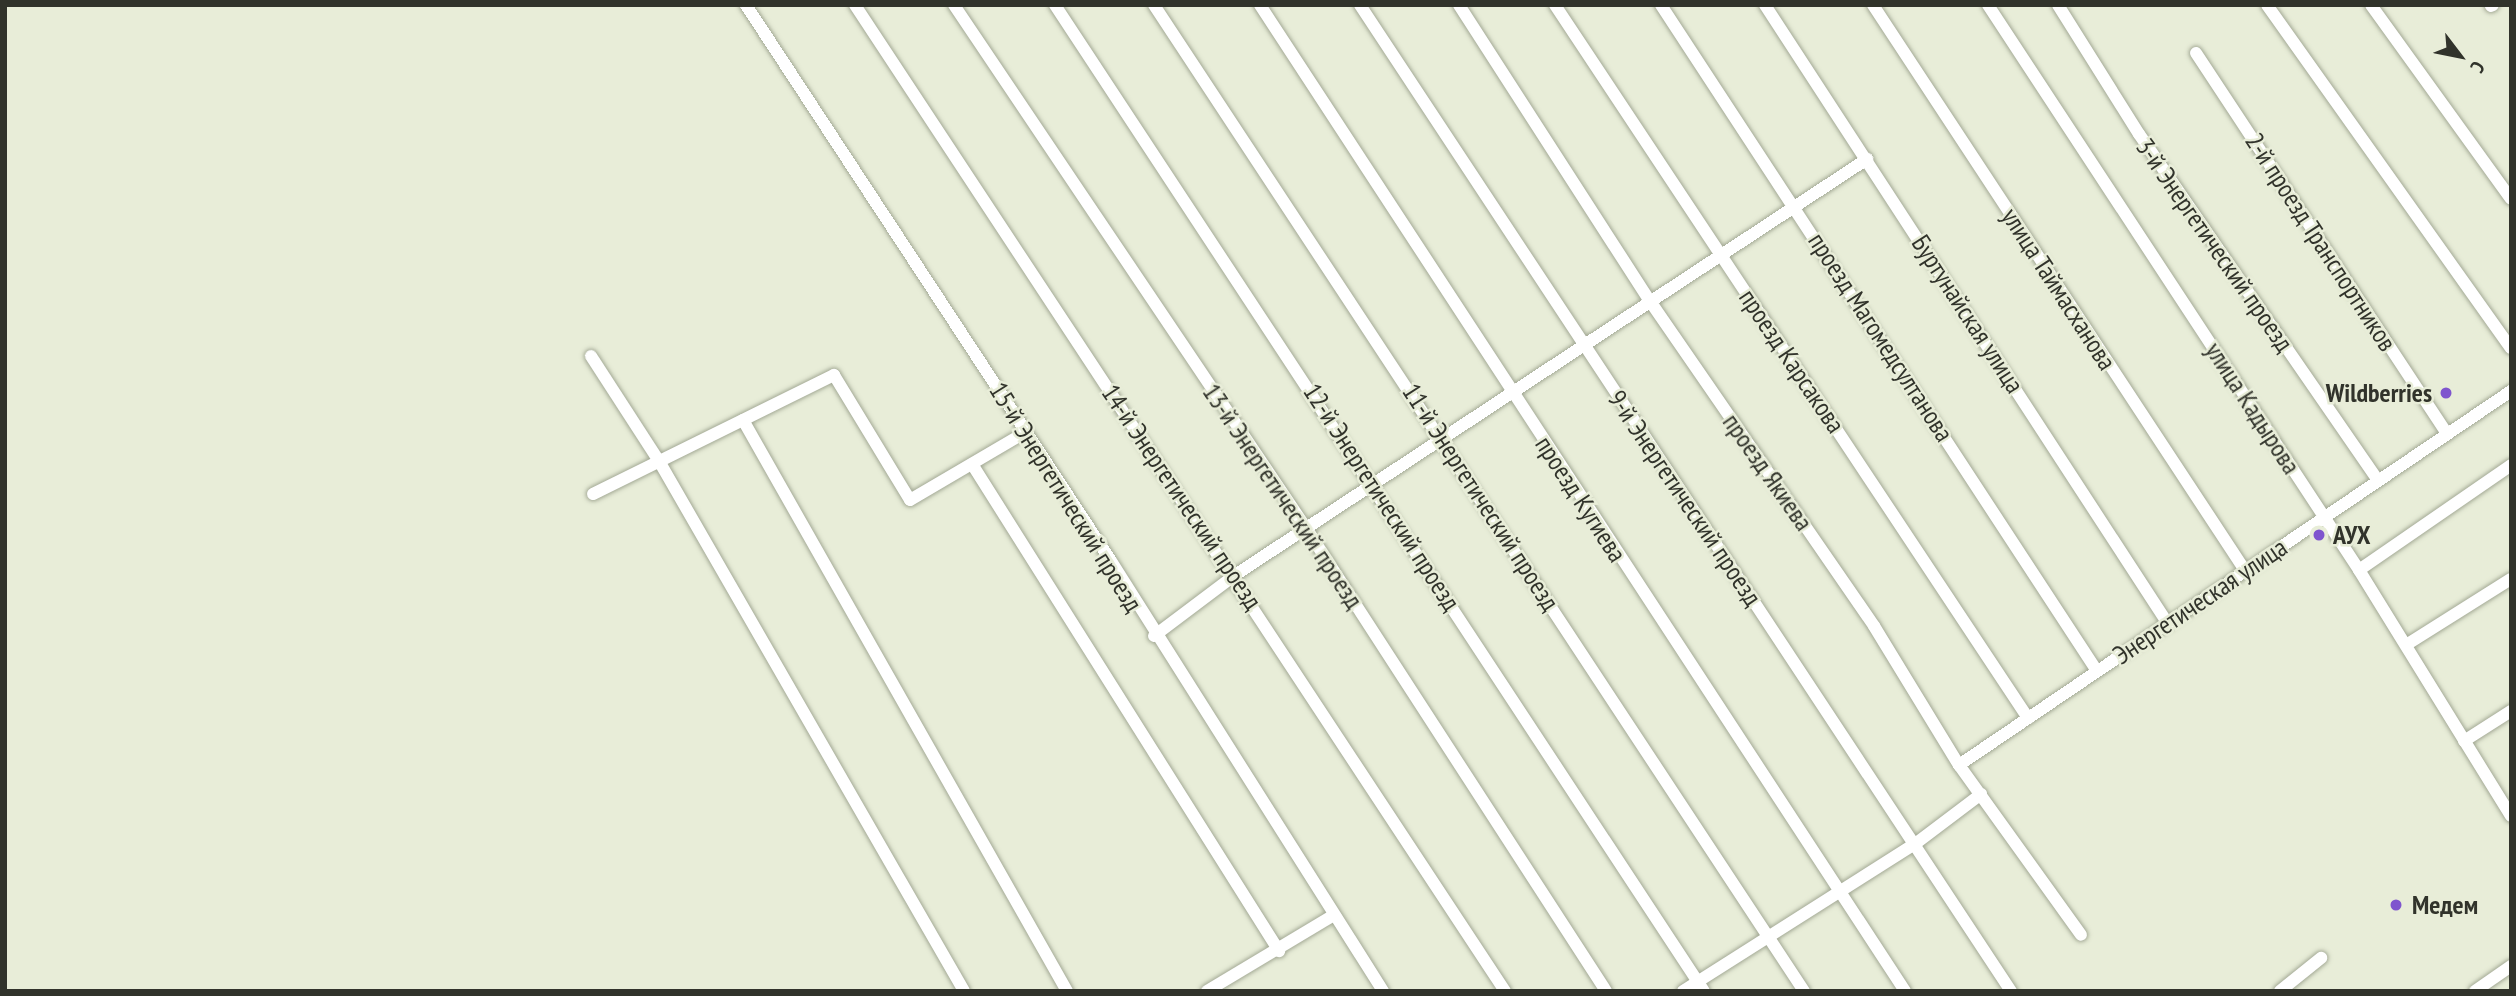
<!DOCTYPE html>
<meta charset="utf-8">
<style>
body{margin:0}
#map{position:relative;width:2516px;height:996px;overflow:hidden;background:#e8edd8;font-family:"PT Sans Narrow",sans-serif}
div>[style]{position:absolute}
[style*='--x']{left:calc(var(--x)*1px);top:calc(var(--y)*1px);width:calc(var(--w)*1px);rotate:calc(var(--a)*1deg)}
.roads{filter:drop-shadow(0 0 2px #a3a995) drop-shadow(0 0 2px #a3a995)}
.minor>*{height:12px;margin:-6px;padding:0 6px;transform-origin:6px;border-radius:6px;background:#fff}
.dots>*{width:19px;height:19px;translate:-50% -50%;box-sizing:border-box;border:4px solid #e8edd8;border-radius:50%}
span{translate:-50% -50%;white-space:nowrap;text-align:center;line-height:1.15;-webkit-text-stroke:5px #e8edd8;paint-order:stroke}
.street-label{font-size:26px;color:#31332b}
.poi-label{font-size:26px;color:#31332b;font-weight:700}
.right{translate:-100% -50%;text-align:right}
.left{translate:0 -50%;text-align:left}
.frame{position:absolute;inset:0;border:7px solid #31332b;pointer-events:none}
.north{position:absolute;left:2425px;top:21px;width:70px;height:70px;-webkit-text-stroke:5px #e8edd8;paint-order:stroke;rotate:122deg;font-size:19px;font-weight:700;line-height:28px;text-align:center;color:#31332b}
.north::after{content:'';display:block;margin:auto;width:24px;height:32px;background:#31332b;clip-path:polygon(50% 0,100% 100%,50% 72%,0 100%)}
</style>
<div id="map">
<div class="roads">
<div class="minor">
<div style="--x:746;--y:5;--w:665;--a:56.72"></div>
<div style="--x:1111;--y:561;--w:509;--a:57.68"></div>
<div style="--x:855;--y:5;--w:1181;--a:56.61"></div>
<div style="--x:954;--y:5;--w:634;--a:56.06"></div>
<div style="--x:1308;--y:531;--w:548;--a:57.06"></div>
<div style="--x:1055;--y:5;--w:1180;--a:56.65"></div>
<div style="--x:1154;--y:5;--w:1181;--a:56.61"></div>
<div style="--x:1260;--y:5;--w:1178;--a:56.81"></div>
<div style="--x:1360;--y:5;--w:1182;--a:56.57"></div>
<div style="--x:1459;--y:5;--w:356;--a:57.2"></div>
<div style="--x:1652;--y:304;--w:391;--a:55.4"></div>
<div style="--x:1874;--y:626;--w:163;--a:58.6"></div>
<div style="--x:1959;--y:765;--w:209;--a:54.3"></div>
<div style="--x:1555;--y:5;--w:856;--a:56.44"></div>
<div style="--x:1661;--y:5;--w:796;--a:56.79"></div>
<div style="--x:1765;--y:5;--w:739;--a:56.93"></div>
<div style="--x:1873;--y:5;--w:679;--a:56.66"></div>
<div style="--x:1988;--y:5;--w:676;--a:56.71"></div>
<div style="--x:2359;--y:570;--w:289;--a:58.3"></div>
<div style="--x:2058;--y:5;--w:152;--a:57.9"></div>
<div style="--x:2139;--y:134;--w:421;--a:55.4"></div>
<div style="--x:2267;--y:5;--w:421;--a:54.6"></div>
<div style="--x:2371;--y:5;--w:239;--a:54.2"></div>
<div style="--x:2491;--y:6;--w:2;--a:-27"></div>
<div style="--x:2196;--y:53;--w:454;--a:56.6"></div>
<div style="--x:591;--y:356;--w:125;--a:57.1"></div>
<div style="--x:659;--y:461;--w:611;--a:60.08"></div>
<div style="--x:743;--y:420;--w:657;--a:60.43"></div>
<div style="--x:972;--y:464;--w:576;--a:57.77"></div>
<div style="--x:593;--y:494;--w:269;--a:-26.3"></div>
<div style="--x:834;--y:375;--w:146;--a:58.7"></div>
<div style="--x:910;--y:500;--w:134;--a:-30.4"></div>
<div style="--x:2359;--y:570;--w:185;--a:-34.6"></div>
<div style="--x:1154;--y:636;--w:101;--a:-37"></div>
<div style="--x:1235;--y:575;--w:757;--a:-33.35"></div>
<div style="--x:2406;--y:645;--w:124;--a:-32.2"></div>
<div style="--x:2464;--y:741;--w:56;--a:-32.6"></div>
<div style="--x:1959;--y:765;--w:667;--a:-34.12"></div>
<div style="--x:1207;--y:991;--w:148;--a:-30.9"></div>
<div style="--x:1683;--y:991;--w:275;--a:-32.4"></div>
<div style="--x:1915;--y:844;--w:83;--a:-37.1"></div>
<div style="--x:2280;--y:991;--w:53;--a:-38.8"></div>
<div style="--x:2475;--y:991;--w:44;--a:-34.8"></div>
</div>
</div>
<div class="dots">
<div style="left:2446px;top:393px;background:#7f55ce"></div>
<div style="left:2319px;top:535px;background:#7f55ce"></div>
<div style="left:2396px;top:905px;background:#7f55ce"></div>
</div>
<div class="street-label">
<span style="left:2321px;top:242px;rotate:57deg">2-й проезд Транспортников</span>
<span style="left:2215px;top:245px;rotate:55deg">3-й Энергетический проезд</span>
<span style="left:2059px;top:289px;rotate:57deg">улица Таймасханова</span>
<span style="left:1968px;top:314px;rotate:57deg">Буртунайская улица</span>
<span style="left:1881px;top:337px;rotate:57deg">проезд Магомедсултанова</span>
<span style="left:1792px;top:361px;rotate:56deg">проезд Карсакова</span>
<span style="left:2253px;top:408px;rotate:57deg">улица Кадырова</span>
<span style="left:1768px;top:472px;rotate:55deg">проезд Якиева</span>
<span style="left:1283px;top:496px;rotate:56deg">13-й Энергетический проезд</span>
<span style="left:1066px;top:497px;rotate:58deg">15-й Энергетический проезд</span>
<span style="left:1182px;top:497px;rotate:56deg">14-й Энергетический проезд</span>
<span style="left:1382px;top:497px;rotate:57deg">12-й Энергетический проезд</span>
<span style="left:1481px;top:497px;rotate:57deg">11-й Энергетический проезд</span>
<span style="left:1685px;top:498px;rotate:56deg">9-й Энергетический проезд</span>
<span style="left:1581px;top:499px;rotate:57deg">проезд Кугиева</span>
<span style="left:2200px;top:601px;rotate:-34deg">Энергетическая улица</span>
</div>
<div class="poi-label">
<span class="right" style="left:2432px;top:393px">Wildberries</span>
<span class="left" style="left:2333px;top:535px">АУХ</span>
<span class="left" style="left:2412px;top:905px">Медем</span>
</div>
<div class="frame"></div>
<div class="north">С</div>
</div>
